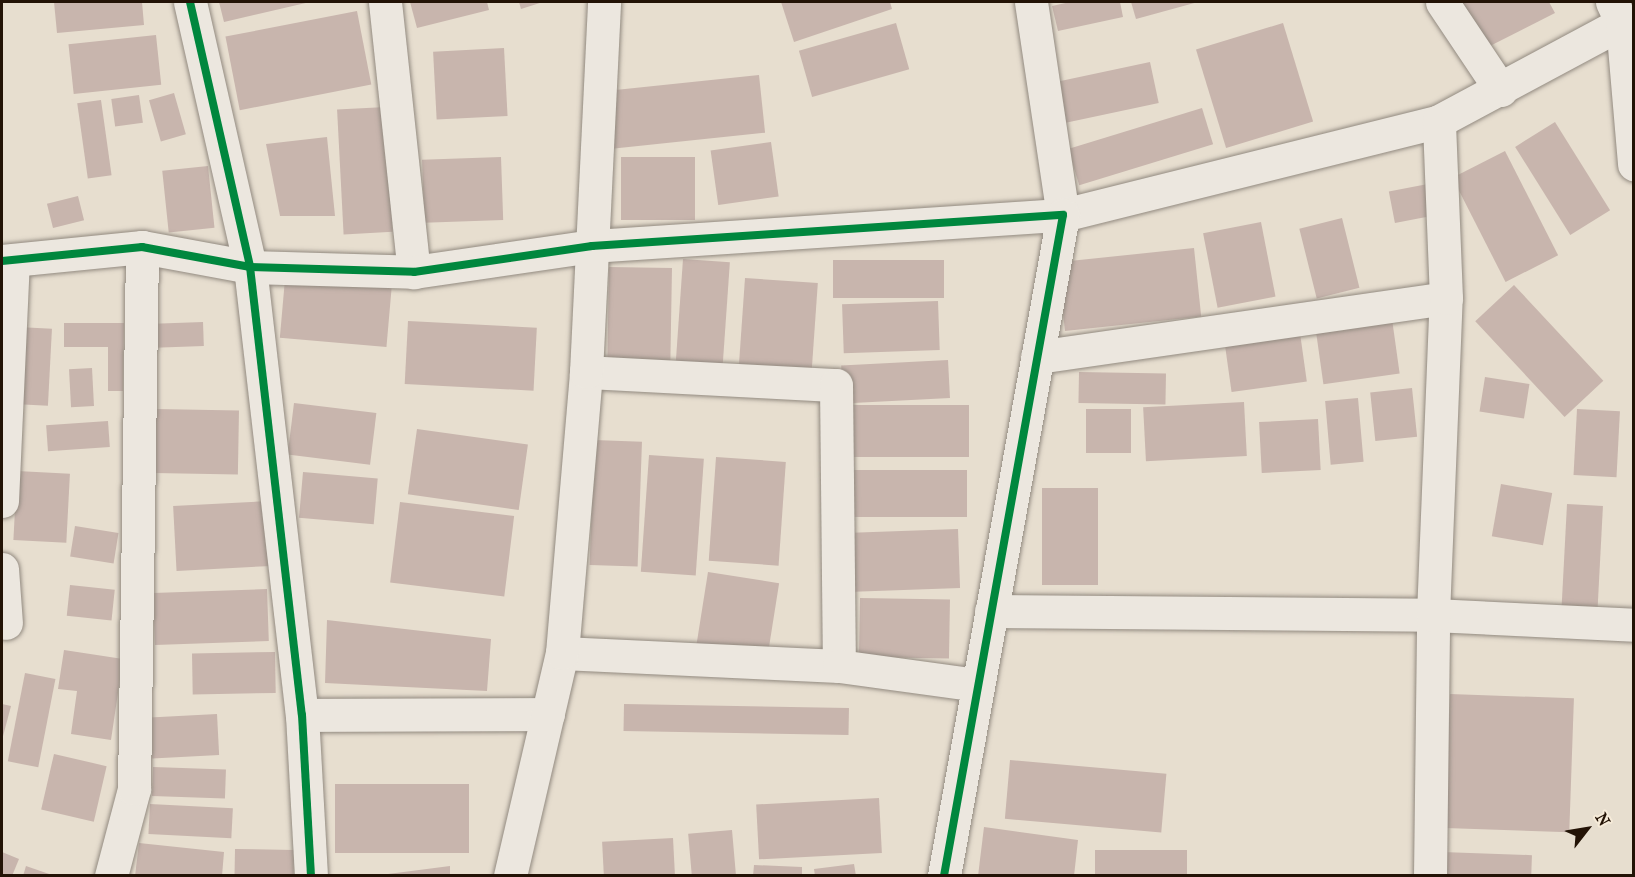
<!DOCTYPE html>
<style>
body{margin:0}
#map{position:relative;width:1635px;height:877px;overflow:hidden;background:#e7decf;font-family:"IM FELL French Canon",serif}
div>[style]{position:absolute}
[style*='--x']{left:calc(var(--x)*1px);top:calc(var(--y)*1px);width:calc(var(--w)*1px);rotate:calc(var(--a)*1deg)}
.building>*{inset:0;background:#c8b5ad;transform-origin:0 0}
.roads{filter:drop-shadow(0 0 2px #928a80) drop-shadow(0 0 2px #928a80)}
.minor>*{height:33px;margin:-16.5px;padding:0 16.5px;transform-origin:16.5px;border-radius:16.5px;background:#ece7df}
.cycleway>*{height:8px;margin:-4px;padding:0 4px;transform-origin:4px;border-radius:4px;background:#00873e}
span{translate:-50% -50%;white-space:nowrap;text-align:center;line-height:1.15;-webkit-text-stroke:5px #f6ebd9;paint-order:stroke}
.frame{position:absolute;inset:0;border:3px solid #231306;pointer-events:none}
.north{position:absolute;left:1557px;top:799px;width:60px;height:60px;-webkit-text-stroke:4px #f6ebd9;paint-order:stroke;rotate:59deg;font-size:16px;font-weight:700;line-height:24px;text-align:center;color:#231306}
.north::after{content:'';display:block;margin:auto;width:21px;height:27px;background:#231306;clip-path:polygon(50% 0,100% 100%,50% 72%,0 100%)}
</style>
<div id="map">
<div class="building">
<div style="clip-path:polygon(54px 2px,142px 2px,144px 25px,57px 33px)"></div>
<div style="clip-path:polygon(219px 2px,310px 2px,224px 22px)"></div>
<div style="clip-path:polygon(410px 2px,487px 2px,489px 10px,417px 28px)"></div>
<div style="clip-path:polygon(519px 2px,543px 2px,521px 9px)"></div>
<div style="clip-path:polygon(781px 2px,890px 2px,892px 9px,794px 42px)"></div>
<div style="clip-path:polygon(1070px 2px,1120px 2px,1123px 17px,1058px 31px,1052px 6px)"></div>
<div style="clip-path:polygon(1131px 2px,1198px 2px,1136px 19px)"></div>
<div style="clip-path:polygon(1457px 2px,1549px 2px,1555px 13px,1482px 50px)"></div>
<div style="left:357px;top:11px;width:75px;height:134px;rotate:79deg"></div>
<div style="left:896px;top:23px;width:48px;height:101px;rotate:74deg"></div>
<div style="left:1283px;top:23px;width:103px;height:91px;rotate:73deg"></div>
<div style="left:156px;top:35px;width:50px;height:88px;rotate:84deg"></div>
<div style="left:504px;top:48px;width:68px;height:71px;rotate:87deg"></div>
<div style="left:1150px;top:62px;width:42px;height:95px;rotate:78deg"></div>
<div style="left:759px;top:75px;width:58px;height:154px;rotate:84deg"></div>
<div style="left:174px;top:93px;width:43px;height:26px;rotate:74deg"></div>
<div style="left:139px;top:95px;width:28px;height:28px;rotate:82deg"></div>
<div style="left:101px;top:100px;width:76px;height:24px;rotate:82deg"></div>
<div style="left:386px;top:107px;width:125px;height:49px;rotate:87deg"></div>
<div style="left:1202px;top:108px;width:38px;height:140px;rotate:73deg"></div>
<div style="left:1555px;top:122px;width:104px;height:47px;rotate:58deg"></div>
<div style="clip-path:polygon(327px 137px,335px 216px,280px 216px,266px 144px)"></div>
<div style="left:771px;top:142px;width:55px;height:61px;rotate:82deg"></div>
<div style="left:1505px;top:151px;width:117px;height:59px;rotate:63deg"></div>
<div style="left:501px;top:157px;width:63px;height:79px;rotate:88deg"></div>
<div style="left:621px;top:157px;width:74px;height:63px"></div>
<div style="left:208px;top:166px;width:62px;height:46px;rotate:84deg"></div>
<div style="left:1433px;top:183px;width:32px;height:45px;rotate:79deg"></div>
<div style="left:78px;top:196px;width:25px;height:32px;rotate:76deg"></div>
<div style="left:1342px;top:218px;width:72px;height:44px;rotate:76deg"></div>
<div style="left:1261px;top:222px;width:76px;height:59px;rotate:79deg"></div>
<div style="left:1194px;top:248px;width:69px;height:137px;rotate:84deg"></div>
<div style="left:683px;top:259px;width:47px;height:105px;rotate:4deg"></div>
<div style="left:833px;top:260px;width:111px;height:38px"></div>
<div style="left:609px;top:267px;width:63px;height:94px;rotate:1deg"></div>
<div style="left:745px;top:278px;width:73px;height:90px;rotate:4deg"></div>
<div style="left:285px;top:279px;width:107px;height:59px;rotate:5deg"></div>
<div style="left:1514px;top:285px;width:131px;height:53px;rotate:47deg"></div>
<div style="left:938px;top:301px;width:49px;height:96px;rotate:88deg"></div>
<div style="left:1392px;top:319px;width:55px;height:77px;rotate:82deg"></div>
<div style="left:408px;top:321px;width:129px;height:63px;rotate:3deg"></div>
<div style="left:203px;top:322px;width:24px;height:49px;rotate:88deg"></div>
<div style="clip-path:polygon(64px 323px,124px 323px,123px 391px,108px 391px,108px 347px,64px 347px)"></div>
<div style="left:18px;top:327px;width:34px;height:77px;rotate:3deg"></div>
<div style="left:1300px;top:333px;width:49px;height:76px;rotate:82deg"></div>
<div style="left:948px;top:360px;width:38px;height:107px;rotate:87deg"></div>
<div style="left:92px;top:368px;width:38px;height:23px;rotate:87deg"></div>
<div style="left:1079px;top:372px;width:87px;height:31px;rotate:1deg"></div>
<div style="left:1485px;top:377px;width:45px;height:35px;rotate:9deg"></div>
<div style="left:1412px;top:388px;width:49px;height:42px;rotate:84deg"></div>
<div style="left:1358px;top:398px;width:64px;height:33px;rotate:85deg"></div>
<div style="left:1244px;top:402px;width:54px;height:101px;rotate:87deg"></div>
<div style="left:294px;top:403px;width:83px;height:52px;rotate:7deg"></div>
<div style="left:969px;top:405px;width:52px;height:121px;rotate:90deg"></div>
<div style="left:155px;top:409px;width:84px;height:64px;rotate:1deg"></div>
<div style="left:1086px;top:409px;width:45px;height:44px"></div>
<div style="left:1577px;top:409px;width:43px;height:66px;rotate:3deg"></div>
<div style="left:1318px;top:419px;width:51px;height:59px;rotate:87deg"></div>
<div style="left:108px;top:421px;width:26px;height:62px;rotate:86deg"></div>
<div style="left:417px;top:429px;width:112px;height:66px;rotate:8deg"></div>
<div style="left:594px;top:440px;width:48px;height:125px;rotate:2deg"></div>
<div style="left:649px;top:455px;width:55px;height:117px;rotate:4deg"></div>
<div style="left:716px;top:457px;width:70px;height:104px;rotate:4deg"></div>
<div style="left:853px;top:470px;width:114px;height:47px"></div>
<div style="left:17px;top:471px;width:53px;height:69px;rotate:3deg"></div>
<div style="left:303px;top:472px;width:75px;height:46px;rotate:5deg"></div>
<div style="left:1501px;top:484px;width:52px;height:53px;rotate:10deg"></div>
<div style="left:1042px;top:488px;width:56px;height:97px"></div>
<div style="left:268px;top:501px;width:65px;height:95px;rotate:87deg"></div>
<div style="left:400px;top:502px;width:115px;height:81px;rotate:7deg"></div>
<div style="left:1567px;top:504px;width:36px;height:111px;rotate:3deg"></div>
<div style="left:75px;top:526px;width:44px;height:31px;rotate:9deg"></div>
<div style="left:958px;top:529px;width:59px;height:106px;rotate:88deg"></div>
<div style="left:708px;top:572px;width:72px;height:75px;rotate:9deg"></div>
<div style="left:70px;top:585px;width:45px;height:31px;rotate:6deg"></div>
<div style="left:267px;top:589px;width:52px;height:114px;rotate:88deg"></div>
<div style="left:860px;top:598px;width:90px;height:59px;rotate:1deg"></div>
<div style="clip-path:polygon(327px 620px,491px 639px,487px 691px,325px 683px)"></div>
<div style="clip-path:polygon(64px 650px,123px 659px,111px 740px,71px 734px,77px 691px,58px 689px)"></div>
<div style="left:275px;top:652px;width:41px;height:83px;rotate:89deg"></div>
<div style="left:25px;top:673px;width:31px;height:90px;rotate:11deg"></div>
<div style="left:1450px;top:694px;width:124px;height:134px;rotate:2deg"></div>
<div style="clip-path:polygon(2px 704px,11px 706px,2px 740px)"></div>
<div style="left:624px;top:704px;width:225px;height:27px;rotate:1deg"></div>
<div style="left:217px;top:714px;width:41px;height:67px;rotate:87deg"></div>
<div style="left:54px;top:754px;width:54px;height:57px;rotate:13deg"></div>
<div style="left:1010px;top:760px;width:157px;height:59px;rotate:5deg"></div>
<div style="left:153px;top:767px;width:73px;height:29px;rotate:2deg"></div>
<div style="left:335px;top:784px;width:134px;height:69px"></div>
<div style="left:879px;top:798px;width:55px;height:123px;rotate:87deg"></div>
<div style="left:150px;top:804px;width:83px;height:30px;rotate:3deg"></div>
<div style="clip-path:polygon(984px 827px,1078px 840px,1074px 876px,978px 876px)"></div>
<div style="left:732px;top:830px;width:46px;height:44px;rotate:85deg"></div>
<div style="left:673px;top:838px;width:38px;height:71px;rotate:87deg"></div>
<div style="clip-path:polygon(139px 843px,224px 852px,222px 876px,135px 876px)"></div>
<div style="left:235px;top:849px;width:59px;height:27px;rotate:1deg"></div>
<div style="left:1095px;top:850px;width:92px;height:26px"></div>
<div style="clip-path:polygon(2px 852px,19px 859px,12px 876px,2px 876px)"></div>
<div style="left:1442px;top:852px;width:90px;height:24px;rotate:2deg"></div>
<div style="clip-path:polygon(854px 864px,856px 876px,815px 876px,814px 869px)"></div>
<div style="clip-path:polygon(754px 865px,802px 867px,802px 876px,753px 876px)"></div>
<div style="clip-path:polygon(26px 866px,52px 875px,52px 876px,23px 876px)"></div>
<div style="clip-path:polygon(450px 866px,450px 876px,388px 876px,388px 874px)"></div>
</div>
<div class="roads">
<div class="minor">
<div style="--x:190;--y:2;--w:272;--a:77.2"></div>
<div style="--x:250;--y:267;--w:451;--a:83.4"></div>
<div style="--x:302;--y:715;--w:161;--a:86.8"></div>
<div style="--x:385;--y:2;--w:272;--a:83.9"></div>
<div style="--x:1031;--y:2;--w:215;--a:81.5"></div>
<div style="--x:1063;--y:215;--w:388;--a:-14"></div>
<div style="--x:1439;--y:121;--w:208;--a:-28.2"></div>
<div style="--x:1622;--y:23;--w:12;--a:-5"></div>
<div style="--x:1442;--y:2;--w:106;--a:56.2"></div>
<div style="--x:1612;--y:2;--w:23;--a:65"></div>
<div style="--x:1622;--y:23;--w:142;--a:85.1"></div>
<div style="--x:2;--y:261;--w:141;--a:-5.7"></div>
<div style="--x:142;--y:247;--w:110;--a:10.5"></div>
<div style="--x:250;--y:267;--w:164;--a:1.7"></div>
<div style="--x:414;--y:272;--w:180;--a:-8.3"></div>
<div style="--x:592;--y:246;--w:472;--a:-3.8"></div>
<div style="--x:1063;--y:215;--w:672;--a:100.21"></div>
<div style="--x:1037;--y:357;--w:413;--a:-8.2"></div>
<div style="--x:586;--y:372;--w:250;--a:3"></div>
<div style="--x:836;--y:385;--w:281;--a:89.4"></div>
<div style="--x:2;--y:501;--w:241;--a:-87.4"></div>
<div style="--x:2;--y:569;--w:54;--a:85.8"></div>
<div style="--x:991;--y:611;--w:442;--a:0.5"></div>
<div style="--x:1433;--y:615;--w:201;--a:2.8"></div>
<div style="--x:562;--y:653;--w:277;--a:2.7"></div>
<div style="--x:839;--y:666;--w:140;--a:7.8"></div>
<div style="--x:302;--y:715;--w:246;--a:-0.2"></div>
<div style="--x:111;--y:876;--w:90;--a:-75.2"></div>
<div style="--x:134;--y:789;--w:542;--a:-89.15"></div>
<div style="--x:510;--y:876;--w:229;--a:-76.9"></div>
<div style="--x:562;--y:653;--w:282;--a:-85.1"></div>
<div style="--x:586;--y:372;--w:370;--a:-87.2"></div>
<div style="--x:1430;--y:876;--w:261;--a:-89.3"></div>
<div style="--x:1433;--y:615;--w:317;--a:-87.7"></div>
<div style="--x:1446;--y:298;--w:177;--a:-92.3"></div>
</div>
</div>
<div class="cycleway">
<div style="--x:190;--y:2;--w:272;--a:77.2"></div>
<div style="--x:250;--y:267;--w:451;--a:83.4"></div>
<div style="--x:302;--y:715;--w:161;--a:86.8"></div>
<div style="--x:2;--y:261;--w:141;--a:-5.7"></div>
<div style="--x:142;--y:247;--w:110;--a:10.5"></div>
<div style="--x:250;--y:267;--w:164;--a:1.7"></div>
<div style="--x:414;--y:272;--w:180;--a:-8.3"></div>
<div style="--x:592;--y:246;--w:472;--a:-3.8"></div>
<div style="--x:1063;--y:215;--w:672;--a:100.21"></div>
</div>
<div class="frame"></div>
<div class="north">N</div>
</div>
